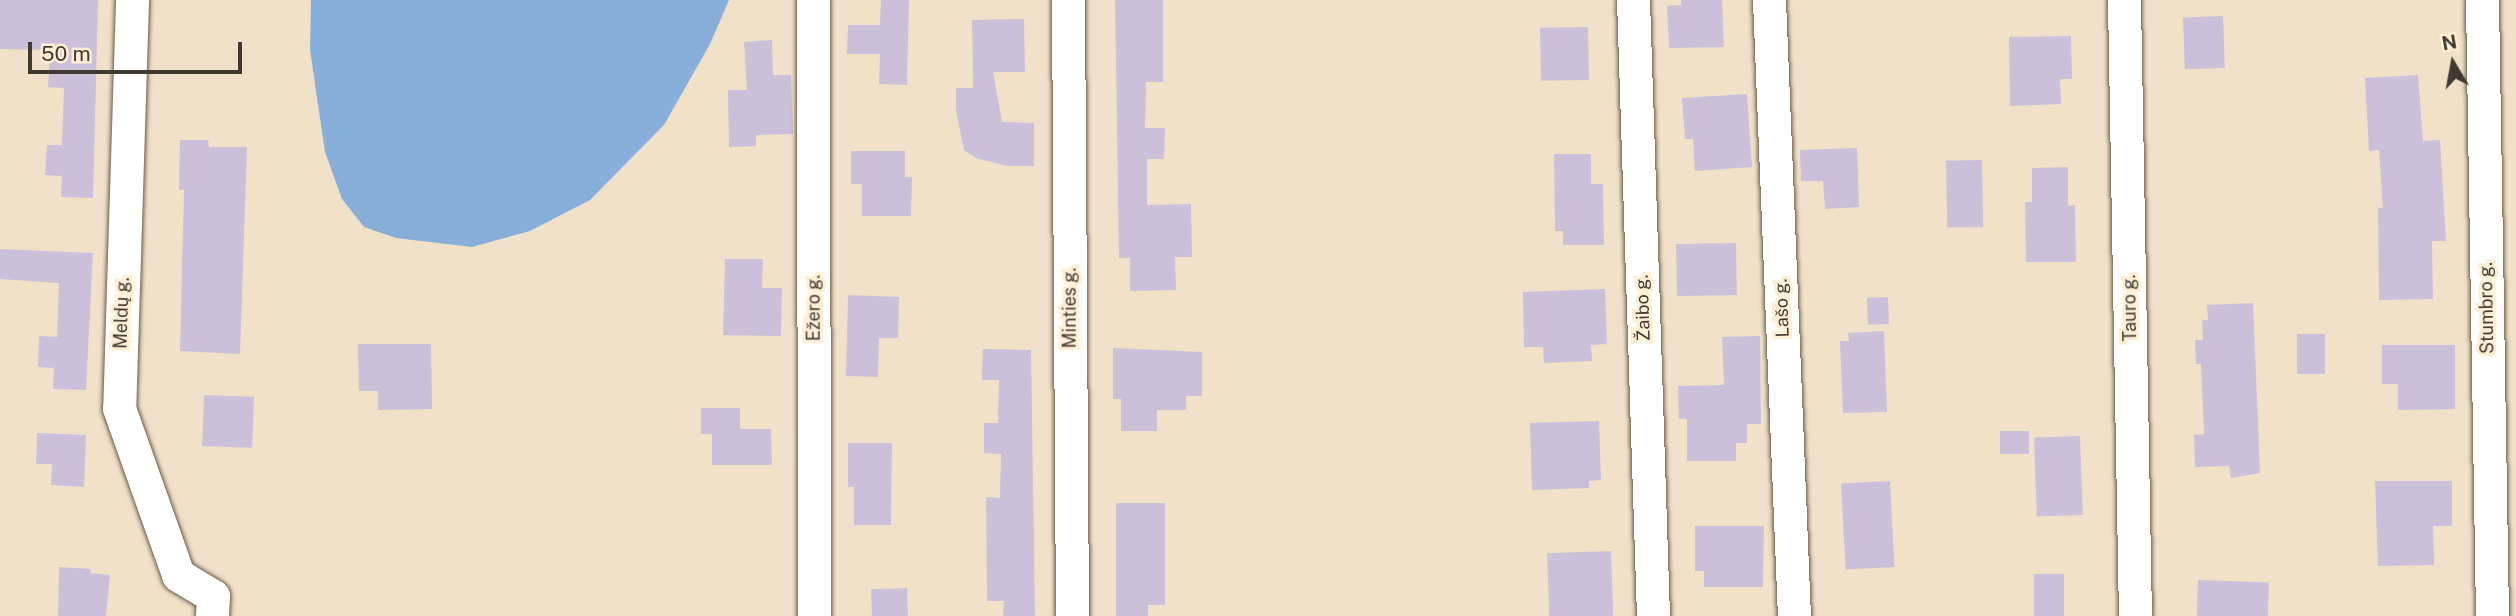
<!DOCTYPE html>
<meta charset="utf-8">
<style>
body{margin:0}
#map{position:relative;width:2516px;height:616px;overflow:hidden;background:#f1e1c9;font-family:"Public Sans",sans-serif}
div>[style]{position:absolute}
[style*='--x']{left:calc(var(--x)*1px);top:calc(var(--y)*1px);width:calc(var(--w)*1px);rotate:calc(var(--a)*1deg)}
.water>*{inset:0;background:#87afda}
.building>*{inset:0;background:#cac0d9;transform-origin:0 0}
.roads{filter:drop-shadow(0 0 2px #695b46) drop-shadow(0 0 2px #695b46)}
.minor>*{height:33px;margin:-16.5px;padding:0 16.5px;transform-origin:16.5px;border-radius:16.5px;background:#fff}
span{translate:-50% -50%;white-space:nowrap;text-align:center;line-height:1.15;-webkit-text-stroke:7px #ffefd6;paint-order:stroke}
.street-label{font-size:18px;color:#413a31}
.north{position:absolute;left:2418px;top:28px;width:70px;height:70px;-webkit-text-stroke:5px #ffefd6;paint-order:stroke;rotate:350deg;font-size:19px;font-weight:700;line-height:28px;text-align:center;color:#413a31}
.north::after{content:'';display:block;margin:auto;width:24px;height:32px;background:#413a31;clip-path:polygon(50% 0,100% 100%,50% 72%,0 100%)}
.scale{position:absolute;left:28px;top:42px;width:214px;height:32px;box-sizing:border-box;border:4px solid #413a31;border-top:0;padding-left:9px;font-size:21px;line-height:24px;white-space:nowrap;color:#413a31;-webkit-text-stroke:5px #ffefd6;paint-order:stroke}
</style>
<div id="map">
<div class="water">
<div style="clip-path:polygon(311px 0,729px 0,710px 44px,664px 125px,590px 200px,530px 231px,472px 247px,396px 238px,364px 227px,342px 199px,325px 152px,310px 50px)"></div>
</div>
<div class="building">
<div style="clip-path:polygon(0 0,98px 0,93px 198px,61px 197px,62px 176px,45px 175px,47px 145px,62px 145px,64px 88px,48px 87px,50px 50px,0 49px)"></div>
<div style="clip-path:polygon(881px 0,909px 0,907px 85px,879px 84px,880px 54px,847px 54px,848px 25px,880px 25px)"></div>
<div style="clip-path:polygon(1115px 0,1163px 0,1163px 82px,1146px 82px,1145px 128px,1165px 128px,1164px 159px,1147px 159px,1147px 205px,1191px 204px,1192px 257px,1175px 257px,1176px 290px,1130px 291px,1130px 258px,1119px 258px)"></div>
<div style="clip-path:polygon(1681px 0,1722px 0,1724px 47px,1669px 48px,1667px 6px,1681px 5px)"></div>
<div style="left:2223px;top:16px;width:52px;height:40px;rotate:88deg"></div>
<div style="clip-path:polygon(1024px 19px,1025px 72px,993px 72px,1002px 122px,1034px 123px,1034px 166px,1007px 166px,976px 158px,964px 150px,956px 111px,956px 88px,973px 88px,972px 20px)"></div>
<div style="left:1588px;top:27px;width:53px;height:48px;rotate:89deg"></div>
<div style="clip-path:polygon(2071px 36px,2072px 79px,2060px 79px,2061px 104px,2010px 106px,2009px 37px)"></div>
<div style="clip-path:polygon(772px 40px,773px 75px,791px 75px,793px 134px,756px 135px,756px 146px,729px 147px,728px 90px,747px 90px,744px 42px)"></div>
<div style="clip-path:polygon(2418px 75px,2423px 141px,2440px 140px,2446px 241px,2432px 241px,2433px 299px,2379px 300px,2378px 208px,2383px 208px,2379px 150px,2369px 151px,2365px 78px)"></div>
<div style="clip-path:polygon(1747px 94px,1752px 167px,1695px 171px,1693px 139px,1685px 139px,1682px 98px)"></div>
<div style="clip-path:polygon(180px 140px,208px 140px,209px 147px,247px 147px,240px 354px,180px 351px,184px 190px,179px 190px)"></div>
<div style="clip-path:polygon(1857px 148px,1859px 207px,1825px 209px,1823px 181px,1801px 181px,1800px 150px)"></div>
<div style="clip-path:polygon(851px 151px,905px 151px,905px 177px,912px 177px,911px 216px,862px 216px,862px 184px,851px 184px)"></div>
<div style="clip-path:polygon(1554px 154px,1591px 154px,1591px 184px,1603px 184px,1604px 245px,1563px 245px,1563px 231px,1555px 231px)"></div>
<div style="left:1982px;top:160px;width:67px;height:36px;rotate:89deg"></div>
<div style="clip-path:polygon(2068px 167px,2068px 206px,2075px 205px,2076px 262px,2026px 262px,2025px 202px,2032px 202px,2032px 168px)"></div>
<div style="left:1736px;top:243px;width:52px;height:60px;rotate:89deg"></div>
<div style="clip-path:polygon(0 249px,93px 253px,86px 390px,53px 389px,54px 368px,38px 367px,39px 336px,57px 337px,59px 283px,0 279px)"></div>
<div style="clip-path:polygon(725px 259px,763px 259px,762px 288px,782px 288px,781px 336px,723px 335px)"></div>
<div style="clip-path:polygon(1605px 289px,1607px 344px,1591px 345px,1592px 361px,1544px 363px,1543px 347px,1524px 347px,1523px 292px)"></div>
<div style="clip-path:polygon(848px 295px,899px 297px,898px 338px,879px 338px,878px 377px,846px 376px)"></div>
<div style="left:1888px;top:297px;width:27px;height:21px;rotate:88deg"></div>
<div style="clip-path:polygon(2253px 303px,2260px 473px,2231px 478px,2229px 466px,2195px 467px,2194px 435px,2204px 434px,2201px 364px,2196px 364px,2195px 340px,2203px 340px,2202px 320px,2208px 320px,2207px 305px)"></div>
<div style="clip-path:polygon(1884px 331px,1887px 412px,1843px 413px,1840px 341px,1849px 341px,1848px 333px)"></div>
<div style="left:2297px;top:334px;width:28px;height:40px"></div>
<div style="clip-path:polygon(1760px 336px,1761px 424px,1747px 424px,1747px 443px,1736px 443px,1736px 461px,1687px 461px,1687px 419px,1679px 419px,1678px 386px,1724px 385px,1722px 337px)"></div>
<div style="clip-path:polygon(358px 344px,431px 344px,432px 409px,378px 410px,378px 391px,359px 391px)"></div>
<div style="clip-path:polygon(2382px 345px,2455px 345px,2455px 409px,2398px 410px,2398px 384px,2382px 384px)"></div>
<div style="clip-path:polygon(1113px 348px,1202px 352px,1202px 396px,1186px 396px,1186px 410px,1157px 410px,1157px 431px,1121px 431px,1121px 399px,1113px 399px)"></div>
<div style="clip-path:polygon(983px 349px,1031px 350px,1035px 616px,1003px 616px,1004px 601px,987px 601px,986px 497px,1000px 498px,1001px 454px,984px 453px,984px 423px,998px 423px,999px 380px,982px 380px)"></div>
<div style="left:204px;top:395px;width:50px;height:51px;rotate:2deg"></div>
<div style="clip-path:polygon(701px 408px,740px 408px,740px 429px,771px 429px,772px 465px,712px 465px,712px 434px,701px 434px)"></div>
<div style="clip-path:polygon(1599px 421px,1601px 480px,1589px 481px,1589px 488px,1532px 490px,1530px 423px)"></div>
<div style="left:2000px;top:431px;width:29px;height:23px"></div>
<div style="clip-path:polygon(37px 433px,86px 435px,84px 487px,51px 485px,52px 464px,36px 464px)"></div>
<div style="left:2080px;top:436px;width:79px;height:46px;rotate:88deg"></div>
<div style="clip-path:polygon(848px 443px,892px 443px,891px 525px,854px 525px,854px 487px,848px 487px)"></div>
<div style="left:1890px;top:481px;width:86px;height:49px;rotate:87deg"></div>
<div style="clip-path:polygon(2375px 481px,2452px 481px,2452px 526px,2433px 526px,2434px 565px,2378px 566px)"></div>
<div style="clip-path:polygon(1116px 503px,1165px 503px,1165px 605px,1148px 605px,1148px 616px,1116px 616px)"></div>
<div style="clip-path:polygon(1695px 526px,1764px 526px,1763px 587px,1704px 587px,1704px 571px,1695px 571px)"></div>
<div style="left:1611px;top:551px;width:65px;height:64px;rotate:88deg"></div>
<div style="clip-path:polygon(59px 567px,91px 569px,90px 573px,110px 575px,106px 616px,58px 616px)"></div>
<div style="left:2034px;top:574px;width:30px;height:42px"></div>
<div style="left:2198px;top:580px;width:71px;height:36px;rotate:2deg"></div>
<div style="left:907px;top:588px;width:28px;height:36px;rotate:88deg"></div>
</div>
<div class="roads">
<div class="minor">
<div style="--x:813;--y:0;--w:616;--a:89.91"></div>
<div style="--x:1068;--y:0;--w:616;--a:89.63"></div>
<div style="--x:1633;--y:0;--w:616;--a:88.14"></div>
<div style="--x:1769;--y:0;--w:617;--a:87.68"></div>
<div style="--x:2124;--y:0;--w:616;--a:88.98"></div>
<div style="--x:2482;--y:0;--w:616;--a:89.07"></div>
<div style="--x:132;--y:1;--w:407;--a:91.8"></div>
<div style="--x:119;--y:408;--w:177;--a:70.5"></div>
<div style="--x:178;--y:575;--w:41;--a:31"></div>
<div style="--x:213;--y:596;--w:20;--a:93"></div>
</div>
</div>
<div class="street-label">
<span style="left:814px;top:308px;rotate:-90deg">Ežero g.</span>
<span style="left:1070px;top:308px;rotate:-90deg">Minties g.</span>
<span style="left:1643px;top:308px;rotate:-92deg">Žaibo g.</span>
<span style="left:1782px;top:308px;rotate:-92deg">Lašo g.</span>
<span style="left:2130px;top:308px;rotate:-91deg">Tauro g.</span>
<span style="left:2487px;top:308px;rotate:-91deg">Stumbro g.</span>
<span style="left:122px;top:313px;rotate:-88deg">Meldų g.</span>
</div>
<div class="north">N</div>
<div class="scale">50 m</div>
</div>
